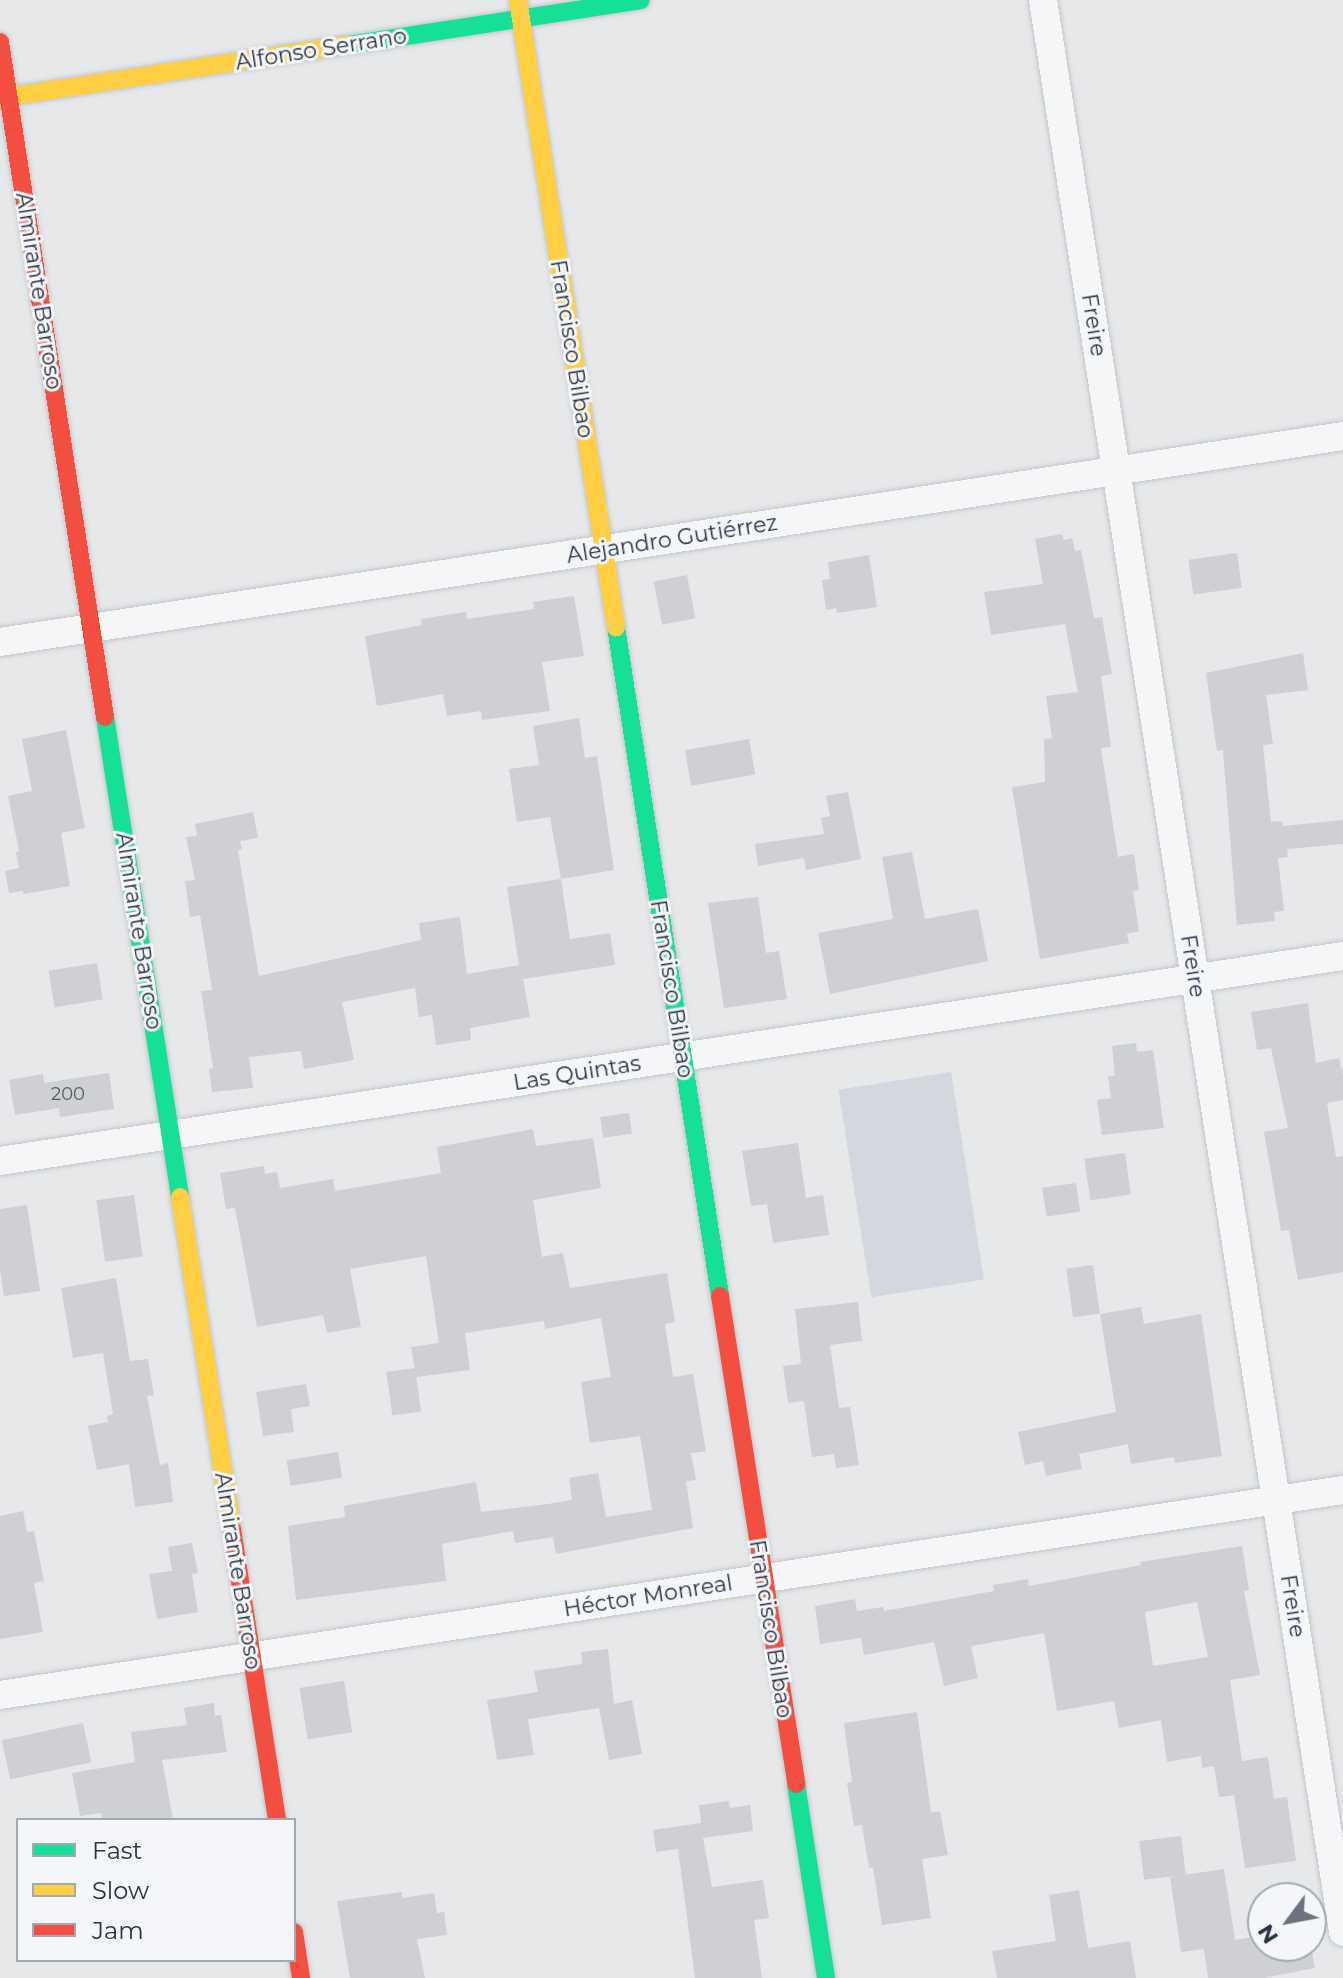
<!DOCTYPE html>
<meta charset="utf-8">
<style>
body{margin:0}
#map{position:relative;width:1343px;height:1978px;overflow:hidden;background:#e6e8ea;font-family:Montserrat,sans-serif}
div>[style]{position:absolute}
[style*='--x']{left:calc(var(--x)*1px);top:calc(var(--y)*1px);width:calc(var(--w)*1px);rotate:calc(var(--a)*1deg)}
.built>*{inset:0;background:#d4d7dd;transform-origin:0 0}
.building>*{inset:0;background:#ced0d3;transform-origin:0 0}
.roads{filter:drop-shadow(0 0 2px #c4c6c8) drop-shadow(0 0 2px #c4c6c8)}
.street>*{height:28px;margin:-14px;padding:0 14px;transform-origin:14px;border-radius:14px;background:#f5f6f7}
.fast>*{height:18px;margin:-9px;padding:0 9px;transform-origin:9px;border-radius:9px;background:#16e098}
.slow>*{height:18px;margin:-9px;padding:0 9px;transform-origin:9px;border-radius:9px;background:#ffcf43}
.jam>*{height:18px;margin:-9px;padding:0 9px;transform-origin:9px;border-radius:9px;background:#f24e42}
span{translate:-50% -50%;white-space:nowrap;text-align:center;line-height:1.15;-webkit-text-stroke:6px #f4f6f9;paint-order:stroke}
.number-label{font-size:18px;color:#545c69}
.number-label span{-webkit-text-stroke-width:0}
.street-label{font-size:22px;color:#2b3445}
.legend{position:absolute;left:16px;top:1818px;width:280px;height:144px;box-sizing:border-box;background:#f4f6f9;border:2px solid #a4a8b1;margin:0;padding:10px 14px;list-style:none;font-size:24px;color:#2b3445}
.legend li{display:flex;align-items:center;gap:16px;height:40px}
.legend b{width:40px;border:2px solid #a4a8b1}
.north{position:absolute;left:1247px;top:1882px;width:80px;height:80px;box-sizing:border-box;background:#f4f6f9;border:2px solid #a4a8b1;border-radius:50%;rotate:238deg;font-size:22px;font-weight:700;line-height:32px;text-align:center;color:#2b3445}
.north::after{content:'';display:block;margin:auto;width:28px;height:36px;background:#6c737f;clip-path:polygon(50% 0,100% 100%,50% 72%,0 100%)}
</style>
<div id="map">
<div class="built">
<div style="left:951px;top:1072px;width:210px;height:114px;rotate:81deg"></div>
</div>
<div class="building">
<div style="clip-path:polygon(1062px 534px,1064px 540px,1072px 538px,1075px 551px,1081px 550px,1094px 618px,1102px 617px,1112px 674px,1101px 676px,1111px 747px,1101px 748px,1118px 857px,1134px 854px,1139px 890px,1133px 891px,1139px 931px,1127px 934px,1129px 943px,1040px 959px,1012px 787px,1045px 782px,1044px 739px,1052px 738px,1046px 696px,1078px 692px,1065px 624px,991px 635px,984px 592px,1043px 584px,1035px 539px)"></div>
<div style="left:1237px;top:553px;width:35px;height:49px;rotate:82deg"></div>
<div style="clip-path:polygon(869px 555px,877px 607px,837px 613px,836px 608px,826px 610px,822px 580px,830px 579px,828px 562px)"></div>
<div style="left:687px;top:575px;width:44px;height:34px;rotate:79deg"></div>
<div style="clip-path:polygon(574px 596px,584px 656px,542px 662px,550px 711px,482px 720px,481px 711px,447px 716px,443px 694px,377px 706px,365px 636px,422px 625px,421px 619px,466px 612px,467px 619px,534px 609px,533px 602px)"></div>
<div style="clip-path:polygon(1303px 653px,1308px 690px,1266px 695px,1273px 744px,1263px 745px,1271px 822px,1282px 821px,1283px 826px,1343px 820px,1343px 844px,1287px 849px,1288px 857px,1278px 858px,1284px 911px,1274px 912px,1275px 921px,1237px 925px,1223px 750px,1217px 751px,1206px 673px)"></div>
<div style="clip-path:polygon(579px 718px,585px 758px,597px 756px,614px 870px,561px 879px,550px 817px,517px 822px,509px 769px,539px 765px,533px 726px)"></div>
<div style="clip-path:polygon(66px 730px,85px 828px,61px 833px,70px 886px,23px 894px,23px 891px,9px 893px,5px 871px,19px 868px,16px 852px,19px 851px,8px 796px,32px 791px,22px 739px)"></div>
<div style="left:749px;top:739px;width:36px;height:65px;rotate:80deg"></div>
<div style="clip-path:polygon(848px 792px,861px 859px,806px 870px,804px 858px,758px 866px,755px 844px,824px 834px,821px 818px,830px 816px,826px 796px)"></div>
<div style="clip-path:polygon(253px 812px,258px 838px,240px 841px,242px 849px,238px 850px,259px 976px,421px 940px,419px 923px,460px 917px,467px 974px,519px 965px,507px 887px,561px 879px,570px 939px,610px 933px,615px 965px,523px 979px,530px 1017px,470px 1028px,471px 1040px,436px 1045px,432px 1015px,419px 1017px,415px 988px,342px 1002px,354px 1060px,304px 1069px,301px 1051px,249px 1057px,253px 1088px,212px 1092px,209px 1069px,213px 1068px,201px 991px,212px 990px,200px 915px,190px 917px,185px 881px,195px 880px,186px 837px,197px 836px,195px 824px)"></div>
<div style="clip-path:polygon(912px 852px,925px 919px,978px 909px,988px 961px,830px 994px,818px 933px,893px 919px,882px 857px)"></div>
<div style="clip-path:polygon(758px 897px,766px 953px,779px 951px,787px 999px,724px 1008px,708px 903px)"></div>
<div style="left:97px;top:963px;width:37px;height:49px;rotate:81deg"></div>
<div style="clip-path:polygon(1308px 1003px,1316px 1063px,1339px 1058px,1343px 1075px,1343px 1100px,1327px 1103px,1336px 1157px,1343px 1156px,1343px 1272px,1298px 1280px,1289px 1230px,1281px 1231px,1264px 1132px,1288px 1128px,1271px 1048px,1257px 1050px,1251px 1012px)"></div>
<div style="clip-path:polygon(1136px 1043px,1137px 1052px,1153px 1050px,1164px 1128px,1102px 1135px,1097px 1100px,1111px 1098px,1108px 1076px,1115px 1076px,1112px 1046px)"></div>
<div style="clip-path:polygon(109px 1073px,114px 1109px,60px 1117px,59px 1108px,15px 1115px,9px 1080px,43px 1074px,44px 1083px)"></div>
<div style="left:629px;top:1113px;width:21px;height:29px;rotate:82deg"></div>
<div style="clip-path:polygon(533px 1129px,536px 1146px,593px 1138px,601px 1188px,533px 1200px,542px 1257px,563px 1253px,570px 1288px,667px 1273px,675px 1322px,665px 1324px,673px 1377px,693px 1374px,706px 1451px,691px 1453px,696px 1480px,686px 1481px,693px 1528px,556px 1554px,553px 1537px,515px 1543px,513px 1531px,442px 1544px,446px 1581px,296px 1600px,288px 1526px,345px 1517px,344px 1506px,476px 1482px,481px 1512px,548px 1504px,572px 1500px,569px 1478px,598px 1473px,606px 1517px,652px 1510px,640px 1436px,590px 1443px,581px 1382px,611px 1377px,601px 1318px,545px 1329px,544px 1321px,465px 1333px,470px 1370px,416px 1377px,411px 1347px,439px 1343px,426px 1256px,350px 1269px,361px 1327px,327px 1333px,323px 1315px,257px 1327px,235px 1208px,226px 1209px,220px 1173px,264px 1166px,265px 1174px,277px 1172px,280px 1188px,333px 1179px,335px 1191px,441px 1173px,437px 1147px)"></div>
<div style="clip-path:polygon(798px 1143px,806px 1198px,823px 1195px,829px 1235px,773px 1243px,767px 1204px,751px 1206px,742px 1151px)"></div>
<div style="left:1125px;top:1153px;width:42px;height:41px;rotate:82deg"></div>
<div style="left:1076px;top:1183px;width:29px;height:34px;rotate:82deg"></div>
<div style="left:134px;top:1195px;width:62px;height:38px;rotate:82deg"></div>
<div style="clip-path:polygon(27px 1205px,40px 1291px,4px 1296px,0 1269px,0 1209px)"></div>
<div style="left:1093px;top:1265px;width:49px;height:27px;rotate:82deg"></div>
<div style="clip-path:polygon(116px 1278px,130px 1361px,148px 1359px,154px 1395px,147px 1396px,160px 1465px,168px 1463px,173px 1502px,135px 1507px,129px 1464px,97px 1470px,88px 1426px,108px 1422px,107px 1416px,113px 1414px,103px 1353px,73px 1358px,61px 1288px)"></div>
<div style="clip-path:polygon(858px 1302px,862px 1341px,830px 1345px,839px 1408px,850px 1407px,859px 1465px,836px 1468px,834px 1454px,812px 1457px,804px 1401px,788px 1403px,783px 1366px,801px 1364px,795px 1309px)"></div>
<div style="clip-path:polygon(1141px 1307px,1144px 1324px,1201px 1314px,1222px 1456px,1175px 1463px,1174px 1457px,1131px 1464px,1128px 1444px,1079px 1454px,1082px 1469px,1046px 1476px,1043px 1461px,1025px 1465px,1018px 1432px,1116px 1412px,1100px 1314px)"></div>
<div style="left:415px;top:1368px;width:44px;height:29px;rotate:82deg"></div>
<div style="clip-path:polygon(306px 1384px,310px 1406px,291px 1409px,294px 1432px,263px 1436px,256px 1392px)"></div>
<div style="left:338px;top:1452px;width:26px;height:52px;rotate:81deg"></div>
<div style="clip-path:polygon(23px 1511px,27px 1532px,34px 1531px,44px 1581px,34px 1583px,43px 1632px,0 1639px,0 1516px)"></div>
<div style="clip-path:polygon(192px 1543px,198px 1573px,192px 1574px,198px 1612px,157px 1619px,149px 1574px,172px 1571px,168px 1547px)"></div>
<div style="clip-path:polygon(evenodd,1242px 1546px,1249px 1590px,1244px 1591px,1260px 1675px,1230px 1680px,1242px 1761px,1268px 1757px,1274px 1799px,1287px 1797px,1296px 1861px,1245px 1868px,1234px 1795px,1219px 1797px,1214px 1766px,1202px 1768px,1201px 1756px,1167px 1762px,1161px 1720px,1119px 1728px,1114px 1701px,1057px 1711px,1044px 1633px,971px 1646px,978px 1678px,944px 1686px,934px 1642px,864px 1655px,861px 1638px,820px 1644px,815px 1606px,855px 1599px,857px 1611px,883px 1607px,884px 1611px,994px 1591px,993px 1585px,1028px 1579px,1029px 1586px,1141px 1565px,1140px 1562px,1242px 1546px,1197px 1602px,1208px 1657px,1153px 1666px,1145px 1612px,1197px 1602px)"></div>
<div style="clip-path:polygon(608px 1649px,614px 1704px,632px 1700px,642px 1754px,609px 1760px,599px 1708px,528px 1719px,534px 1755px,497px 1760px,487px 1700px,538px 1692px,534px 1671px,582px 1664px,581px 1652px)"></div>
<div style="left:344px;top:1681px;width:52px;height:45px;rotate:81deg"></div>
<div style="clip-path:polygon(214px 1703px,215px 1716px,221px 1715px,227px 1752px,162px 1760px,173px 1820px,102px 1820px,101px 1813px,80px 1816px,72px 1773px,135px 1762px,131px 1732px,187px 1725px,184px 1708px)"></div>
<div style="clip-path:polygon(917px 1712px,931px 1813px,940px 1811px,948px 1855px,922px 1859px,931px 1918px,882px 1925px,873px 1867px,869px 1868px,862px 1825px,854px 1826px,847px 1783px,852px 1782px,844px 1723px)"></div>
<div style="left:83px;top:1723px;width:40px;height:83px;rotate:78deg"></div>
<div style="clip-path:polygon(729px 1801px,730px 1808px,750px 1805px,753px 1831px,703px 1838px,712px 1887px,763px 1880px,769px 1918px,754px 1920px,762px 1978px,695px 1978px,678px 1849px,656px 1852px,653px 1830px,701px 1823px,702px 1831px,699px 1805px)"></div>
<div style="left:1181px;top:1836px;width:39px;height:42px;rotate:83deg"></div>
<div style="clip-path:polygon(1224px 1869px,1235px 1940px,1263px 1935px,1263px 1946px,1311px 1946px,1315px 1968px,1263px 1978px,1208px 1978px,1204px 1949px,1181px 1952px,1170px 1877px)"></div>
<div style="clip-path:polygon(1079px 1890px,1088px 1948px,1130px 1941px,1136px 1978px,997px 1978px,992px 1951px,1056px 1941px,1049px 1895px)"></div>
<div style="clip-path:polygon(402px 1892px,402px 1898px,434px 1893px,437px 1913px,444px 1912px,447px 1935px,417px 1939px,425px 1978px,350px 1978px,337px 1901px)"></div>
</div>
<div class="roads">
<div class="street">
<div style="--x:1043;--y:0;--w:1955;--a:81.17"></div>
<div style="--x:0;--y:642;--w:1359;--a:-8.72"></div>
<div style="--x:0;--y:1161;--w:1359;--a:-8.68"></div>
<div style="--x:0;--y:1695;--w:1359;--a:-8.68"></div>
</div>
<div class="fast">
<div style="--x:348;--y:45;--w:296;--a:-8.7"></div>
<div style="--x:616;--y:627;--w:677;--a:81.16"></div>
<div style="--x:105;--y:717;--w:486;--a:81.1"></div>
<div style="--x:796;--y:1784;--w:196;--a:81.2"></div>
</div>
<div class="slow">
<div style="--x:518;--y:0;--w:635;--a:81.12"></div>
<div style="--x:0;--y:98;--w:352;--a:-8.7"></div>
<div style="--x:180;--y:1197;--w:336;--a:81.1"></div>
</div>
<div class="jam">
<div style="--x:0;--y:42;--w:683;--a:81.16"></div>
<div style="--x:720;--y:1296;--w:494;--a:81.1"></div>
<div style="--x:232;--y:1529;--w:294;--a:81.2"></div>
<div style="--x:294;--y:1932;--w:47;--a:81.3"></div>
</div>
</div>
<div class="number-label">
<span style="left:68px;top:1094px">200</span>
</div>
<div class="street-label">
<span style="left:321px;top:49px;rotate:-9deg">Alfonso Serrano</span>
<span style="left:39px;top:291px;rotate:81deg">Almirante Barroso</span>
<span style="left:1094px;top:325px;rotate:81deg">Freire</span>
<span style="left:572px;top:349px;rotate:81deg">Francisco Bilbao</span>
<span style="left:672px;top:539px;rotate:-9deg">Alejandro Gutiérrez</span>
<span style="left:139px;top:931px;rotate:81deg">Almirante Barroso</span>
<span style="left:1193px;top:966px;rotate:81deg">Freire</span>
<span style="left:672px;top:989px;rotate:81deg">Francisco Bilbao</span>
<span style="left:577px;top:1073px;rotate:-9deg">Las Quintas</span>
<span style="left:238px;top:1571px;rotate:81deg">Almirante Barroso</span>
<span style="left:648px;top:1596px;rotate:-9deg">Héctor Monreal</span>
<span style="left:1293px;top:1606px;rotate:81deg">Freire</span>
<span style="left:771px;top:1629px;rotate:81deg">Francisco Bilbao</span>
</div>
<ul class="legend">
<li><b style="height:10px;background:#16e098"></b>Fast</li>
<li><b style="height:10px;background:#ffcf43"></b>Slow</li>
<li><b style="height:10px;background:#f24e42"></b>Jam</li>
</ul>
<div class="north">N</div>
</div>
